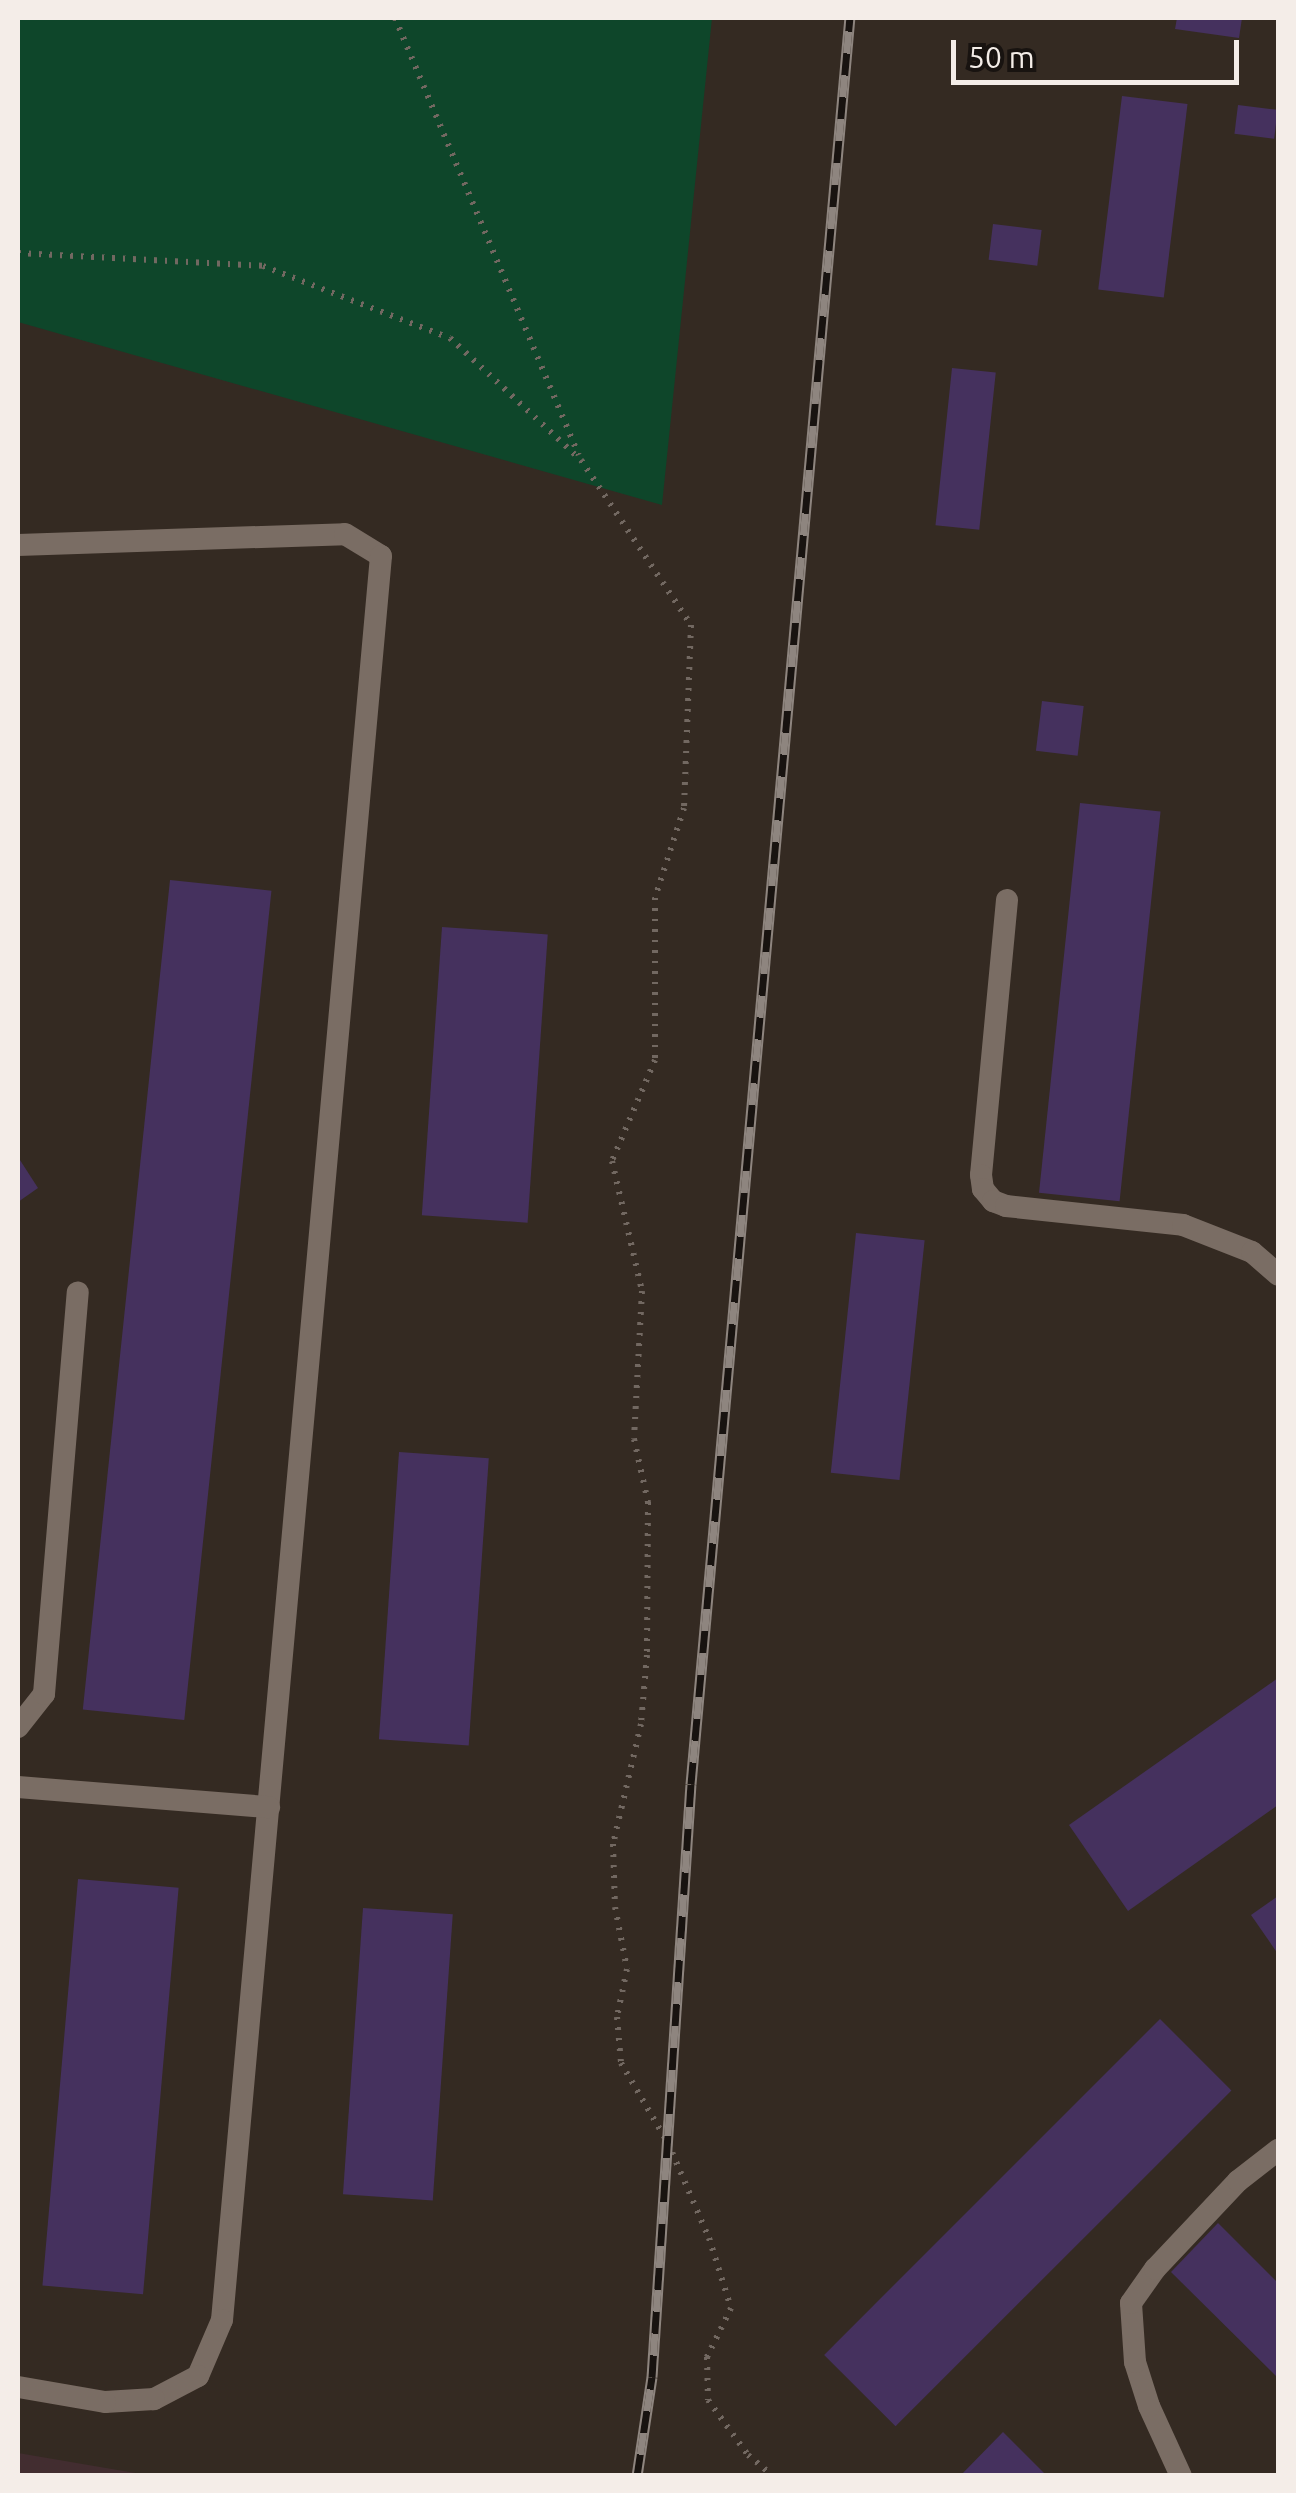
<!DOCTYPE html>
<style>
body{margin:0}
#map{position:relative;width:1296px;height:2493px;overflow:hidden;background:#342a22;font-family:Ubuntu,sans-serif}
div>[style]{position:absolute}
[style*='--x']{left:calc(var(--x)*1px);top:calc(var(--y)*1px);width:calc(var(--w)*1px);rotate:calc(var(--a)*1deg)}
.industrial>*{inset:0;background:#422d30}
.green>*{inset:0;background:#0e462a}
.building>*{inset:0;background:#45315e;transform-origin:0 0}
.path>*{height:6px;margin-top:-3px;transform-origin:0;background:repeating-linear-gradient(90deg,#726861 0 2.5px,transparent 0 10.5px)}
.service>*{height:22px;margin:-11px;padding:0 11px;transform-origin:11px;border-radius:11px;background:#7a6d64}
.rail>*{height:11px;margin-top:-5.5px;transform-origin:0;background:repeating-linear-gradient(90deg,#181310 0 22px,#8e857f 0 44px);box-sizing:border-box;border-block:2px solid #8e857f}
span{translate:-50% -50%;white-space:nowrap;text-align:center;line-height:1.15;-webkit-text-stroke:9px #181310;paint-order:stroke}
.frame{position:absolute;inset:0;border:20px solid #f4ede8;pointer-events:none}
.scale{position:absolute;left:951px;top:40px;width:288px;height:45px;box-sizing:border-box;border:5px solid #f4ede8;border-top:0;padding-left:12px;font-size:30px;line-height:35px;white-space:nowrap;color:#f4ede8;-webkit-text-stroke:8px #181310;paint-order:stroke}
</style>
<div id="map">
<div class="industrial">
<div style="clip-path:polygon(18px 2453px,147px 2475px,18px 2475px)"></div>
</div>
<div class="green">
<div style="clip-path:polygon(18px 18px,712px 18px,662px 505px,18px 322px)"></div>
</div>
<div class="building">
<div style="clip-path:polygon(1177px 18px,1242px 18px,1239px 38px,1175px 29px)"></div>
<div style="left:1122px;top:96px;width:66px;height:195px;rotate:7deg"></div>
<div style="left:1238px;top:105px;width:40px;height:29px;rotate:7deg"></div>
<div style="left:993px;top:224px;width:49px;height:36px;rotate:7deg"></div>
<div style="left:952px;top:368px;width:44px;height:158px;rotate:6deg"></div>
<div style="left:1042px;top:701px;width:42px;height:50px;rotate:7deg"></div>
<div style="left:1080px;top:803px;width:81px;height:392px;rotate:6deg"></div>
<div style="left:170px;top:880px;width:102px;height:834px;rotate:6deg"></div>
<div style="left:442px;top:927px;width:106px;height:289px;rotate:4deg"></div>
<div style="clip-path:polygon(18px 1157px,38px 1188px,18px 1202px)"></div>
<div style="left:856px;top:1233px;width:69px;height:241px;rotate:6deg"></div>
<div style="left:399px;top:1452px;width:90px;height:288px;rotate:4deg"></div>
<div style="clip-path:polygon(1278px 1678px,1278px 1805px,1128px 1911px,1069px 1825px)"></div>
<div style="left:78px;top:1879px;width:101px;height:408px;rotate:5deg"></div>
<div style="clip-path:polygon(1278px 1896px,1278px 1954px,1251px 1915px)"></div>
<div style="left:363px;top:1908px;width:90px;height:287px;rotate:4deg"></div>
<div style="left:1160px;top:2019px;width:101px;height:475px;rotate:45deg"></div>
<div style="clip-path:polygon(1218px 2223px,1278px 2283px,1278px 2378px,1171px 2272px)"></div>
<div style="clip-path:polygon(1003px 2432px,1047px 2476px,960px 2476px)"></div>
</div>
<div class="path">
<div style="--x:395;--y:18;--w:474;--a:67.2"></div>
<div style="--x:18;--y:253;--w:245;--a:3"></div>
<div style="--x:263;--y:266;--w:200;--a:21.1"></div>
<div style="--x:450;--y:338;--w:179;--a:43"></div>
<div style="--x:581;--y:460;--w:198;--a:56.3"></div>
<div style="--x:691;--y:625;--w:183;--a:92.2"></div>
<div style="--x:684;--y:808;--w:95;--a:107.9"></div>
<div style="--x:655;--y:898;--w:162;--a:90"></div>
<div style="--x:655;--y:1060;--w:110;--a:113.1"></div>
<div style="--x:612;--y:1161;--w:133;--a:77"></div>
<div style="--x:642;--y:1291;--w:148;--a:93.1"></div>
<div style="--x:634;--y:1439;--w:65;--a:77.5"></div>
<div style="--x:648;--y:1502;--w:153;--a:90.4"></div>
<div style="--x:647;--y:1655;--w:69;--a:95"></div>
<div style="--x:641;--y:1724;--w:123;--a:103.1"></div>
<div style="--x:613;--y:1844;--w:63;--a:88.2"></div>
<div style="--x:615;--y:1907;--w:63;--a:79"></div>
<div style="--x:627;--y:1969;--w:49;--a:101.8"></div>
<div style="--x:617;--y:2017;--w:46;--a:85"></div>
<div style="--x:621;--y:2063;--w:93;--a:59.6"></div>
<div style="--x:668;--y:2143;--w:103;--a:66.7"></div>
<div style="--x:709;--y:2238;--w:73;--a:72.6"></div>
<div style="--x:731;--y:2308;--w:55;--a:116.1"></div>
<div style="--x:707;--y:2357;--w:43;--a:88.7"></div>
<div style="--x:708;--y:2400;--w:68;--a:54"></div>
<div style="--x:748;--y:2455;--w:33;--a:40"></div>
</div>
<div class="service">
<div style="--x:18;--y:545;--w:327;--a:-1.9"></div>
<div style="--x:345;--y:534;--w:42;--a:31.4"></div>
<div style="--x:381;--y:556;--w:1771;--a:95.15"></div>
<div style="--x:222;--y:2320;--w:61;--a:113.2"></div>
<div style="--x:198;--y:2376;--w:50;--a:152.4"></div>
<div style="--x:154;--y:2399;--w:49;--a:176.5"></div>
<div style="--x:105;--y:2402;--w:88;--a:-170.2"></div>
<div style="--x:1007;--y:900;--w:276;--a:95.4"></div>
<div style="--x:981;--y:1175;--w:14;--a:82"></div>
<div style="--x:983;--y:1189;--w:16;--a:50"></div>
<div style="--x:993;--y:1201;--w:14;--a:21"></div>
<div style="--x:1006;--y:1206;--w:178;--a:6.1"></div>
<div style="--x:1183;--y:1225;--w:74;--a:21.4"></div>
<div style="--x:1252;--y:1252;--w:35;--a:41"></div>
<div style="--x:18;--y:1727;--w:42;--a:-51.8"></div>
<div style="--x:44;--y:1694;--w:403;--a:-85.2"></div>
<div style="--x:18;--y:1787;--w:252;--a:4.6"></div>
<div style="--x:1181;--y:2476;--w:77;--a:-114.6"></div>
<div style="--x:1149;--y:2406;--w:46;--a:-107.7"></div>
<div style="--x:1135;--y:2362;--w:59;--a:-93.9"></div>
<div style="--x:1131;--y:2303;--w:42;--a:-54.8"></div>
<div style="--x:1155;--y:2269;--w:121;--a:-46.7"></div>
<div style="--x:1238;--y:2181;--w:51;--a:-37.8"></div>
</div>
<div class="rail">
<div style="--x:637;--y:2476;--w:100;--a:-81.4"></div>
<div style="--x:652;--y:2377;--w:594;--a:-86.24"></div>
<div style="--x:691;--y:1784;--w:1773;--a:-84.86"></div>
</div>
<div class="frame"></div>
<div class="scale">50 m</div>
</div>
